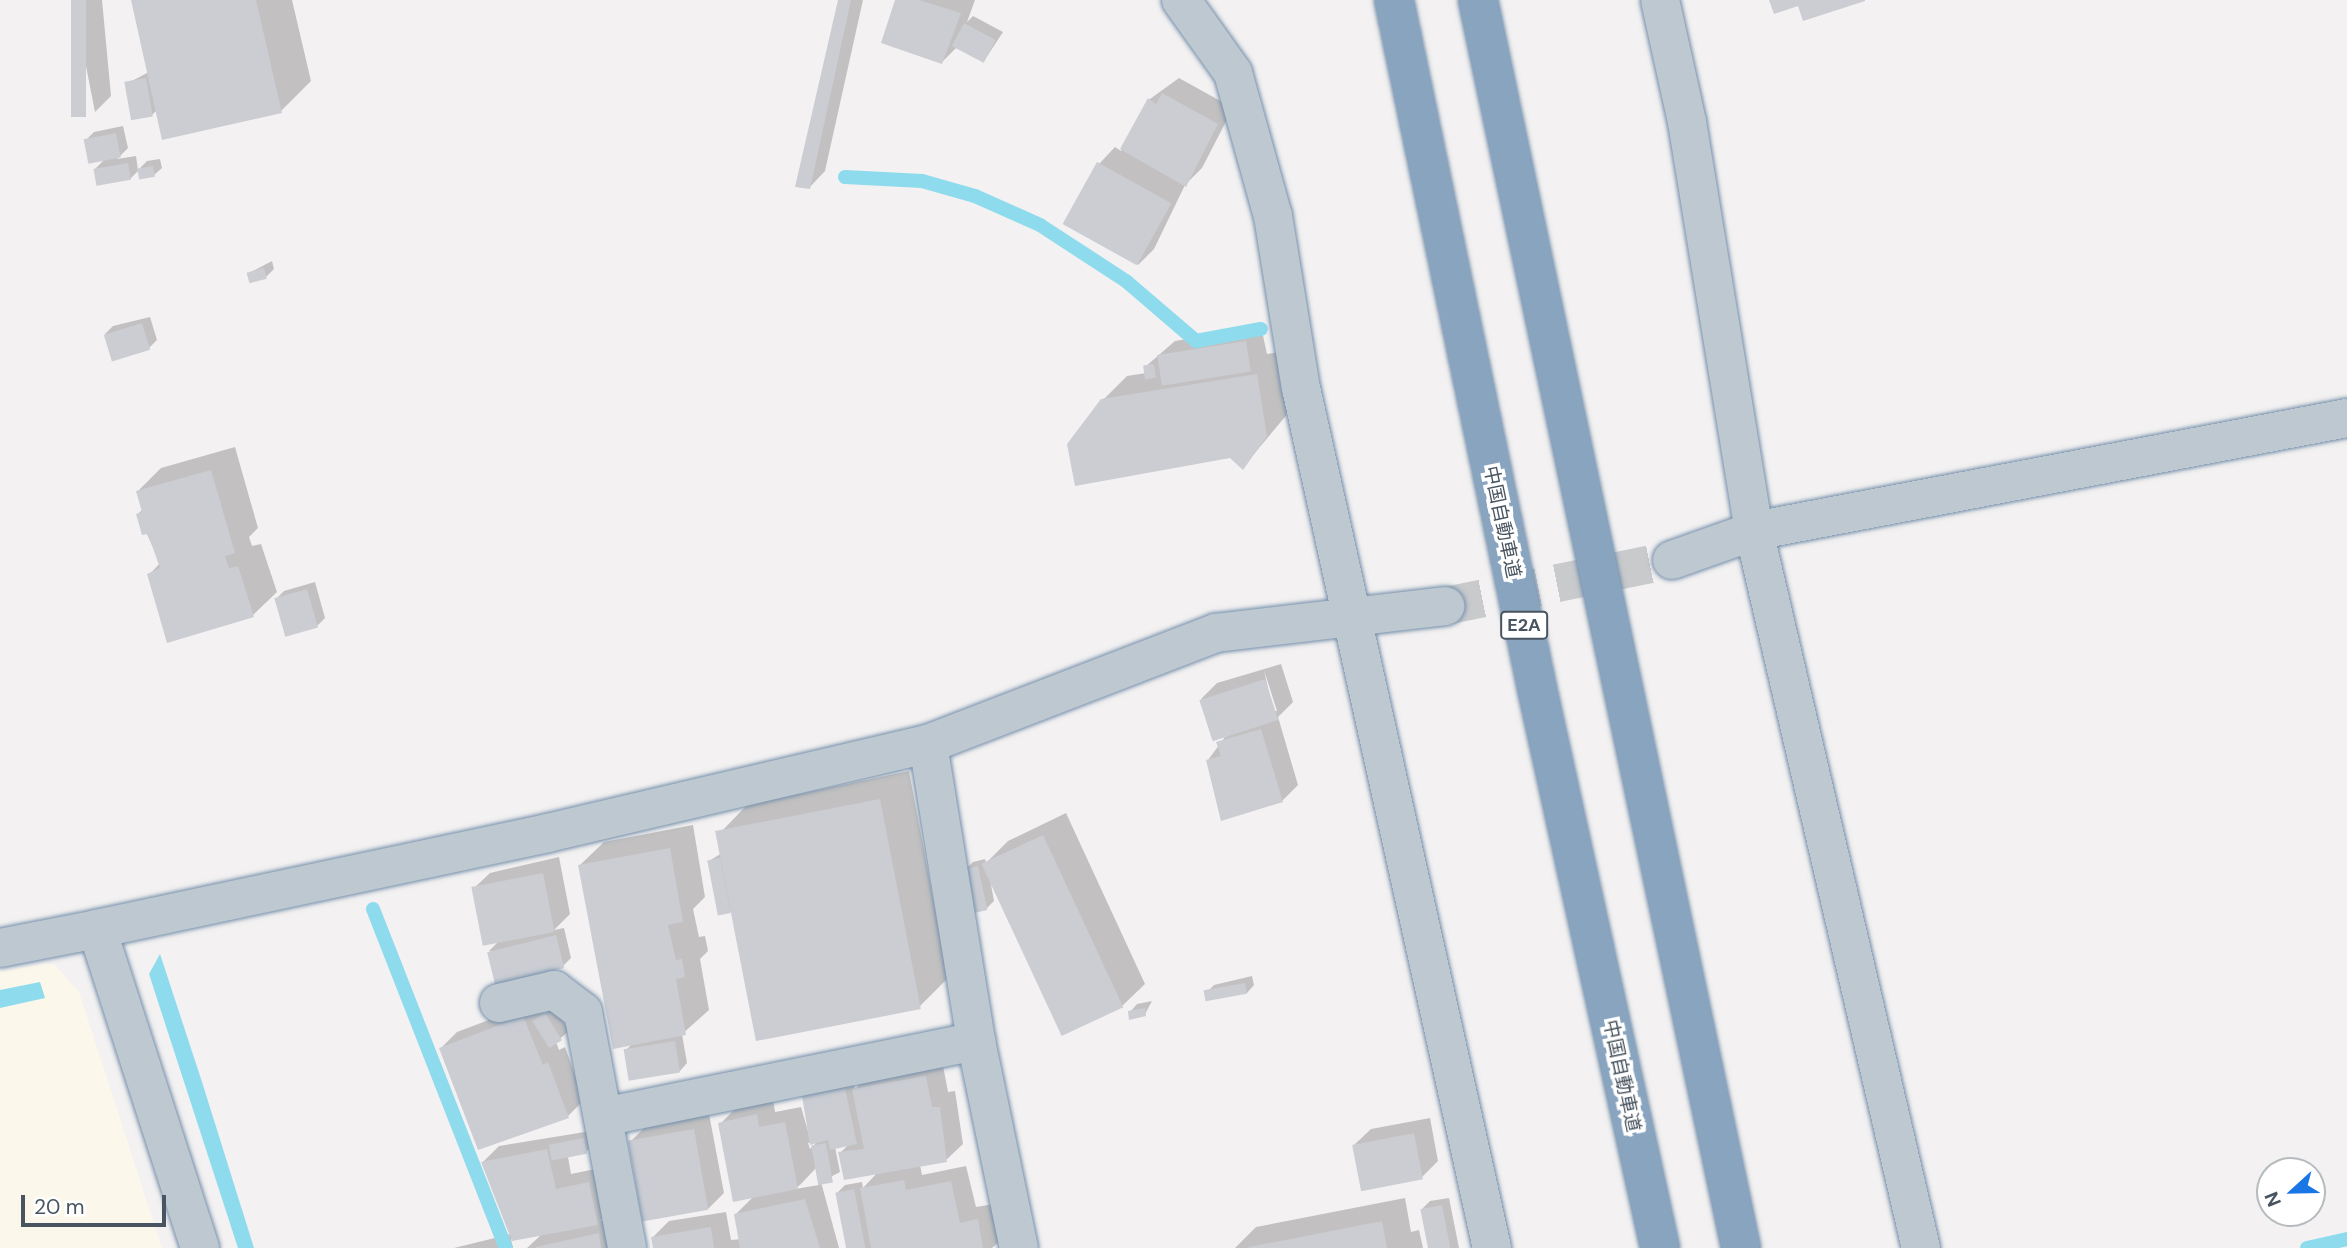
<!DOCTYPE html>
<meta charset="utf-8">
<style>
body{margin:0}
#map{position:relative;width:2347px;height:1248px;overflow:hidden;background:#f3f1f1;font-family:"DM Sans","Noto Sans JP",sans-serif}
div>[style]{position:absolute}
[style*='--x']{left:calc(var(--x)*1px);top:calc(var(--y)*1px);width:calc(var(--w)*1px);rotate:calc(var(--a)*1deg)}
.commercial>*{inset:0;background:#fcf7eb}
.water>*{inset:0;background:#8ddbed}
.shadow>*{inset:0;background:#0003}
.stream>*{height:14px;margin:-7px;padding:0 7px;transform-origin:7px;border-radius:7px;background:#8ddbed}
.building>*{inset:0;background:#cbcdd3;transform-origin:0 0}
.minor-tunnel>*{height:38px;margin-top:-19px;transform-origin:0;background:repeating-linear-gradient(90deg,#c8cacc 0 38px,transparent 0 57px)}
.roads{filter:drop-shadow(0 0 2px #748fab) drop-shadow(0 0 2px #748fab)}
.minor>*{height:38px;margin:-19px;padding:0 19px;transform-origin:19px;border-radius:19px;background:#bec8d0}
.highway>*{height:38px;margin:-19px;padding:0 19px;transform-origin:19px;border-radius:19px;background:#88a4bf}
span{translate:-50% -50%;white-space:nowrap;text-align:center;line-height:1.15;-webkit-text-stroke:7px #fff;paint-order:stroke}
.shield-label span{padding:2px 5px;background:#fff;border:2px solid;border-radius:5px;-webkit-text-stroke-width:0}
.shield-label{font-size:18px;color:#48545f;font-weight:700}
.street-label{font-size:19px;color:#48545f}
.north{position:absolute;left:2256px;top:1157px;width:70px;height:70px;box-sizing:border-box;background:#fff;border:2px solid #b6bbbf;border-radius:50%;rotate:248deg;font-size:19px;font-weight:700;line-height:28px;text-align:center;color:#48545f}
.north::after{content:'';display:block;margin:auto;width:24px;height:32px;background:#1876e6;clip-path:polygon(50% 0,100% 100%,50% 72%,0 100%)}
.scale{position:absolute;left:21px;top:1195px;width:145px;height:32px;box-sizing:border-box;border:4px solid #48545f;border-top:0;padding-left:9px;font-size:21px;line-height:24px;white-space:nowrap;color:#48545f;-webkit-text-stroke:5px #fff;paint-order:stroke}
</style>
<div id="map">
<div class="commercial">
<div style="clip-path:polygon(42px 964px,54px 964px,79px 992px,162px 1248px,0 1248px,0 972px)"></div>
</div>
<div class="water">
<div style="clip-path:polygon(160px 954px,202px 1082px,254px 1248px,238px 1248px,149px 974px)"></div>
<div style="clip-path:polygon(40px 982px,45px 998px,0 1008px,0 990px)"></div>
</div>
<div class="shadow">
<div style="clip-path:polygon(73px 0,102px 0,111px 96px,95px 112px)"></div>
<div style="clip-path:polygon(132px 0,292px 0,311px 81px,281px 111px,157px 110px,152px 115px,126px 84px,149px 72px)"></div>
<div style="clip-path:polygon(839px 0,863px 0,825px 171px,809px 188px)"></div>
<div style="clip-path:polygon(897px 0,975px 0,967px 22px,973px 16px,1003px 32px,984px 61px,957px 47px,942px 62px)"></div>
<div style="clip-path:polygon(1179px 78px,1233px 108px,1202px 168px,1185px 185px,1154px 249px,1138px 265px,1099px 164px,1115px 147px,1121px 151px,1150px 99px)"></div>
<div style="clip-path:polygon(123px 126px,128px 148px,117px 159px,136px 156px,138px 170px,147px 161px,160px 159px,162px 168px,154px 175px,139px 170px,130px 179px,95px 169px,105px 159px,86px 140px,94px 132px)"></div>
<div style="clip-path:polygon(272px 261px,274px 269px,266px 277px,249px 273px)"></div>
<div style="clip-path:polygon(150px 317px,157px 340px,149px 348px,105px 334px,113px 326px)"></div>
<div style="clip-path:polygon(1261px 326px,1267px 354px,1280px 352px,1290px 411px,1243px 467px,1230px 456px,1103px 400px,1127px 376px,1146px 373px,1145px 367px,1175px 341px)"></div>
<div style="clip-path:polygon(235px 447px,258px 528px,249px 537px,252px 546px,261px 544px,277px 592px,253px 615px,149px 575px,160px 563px,138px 514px,143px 509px,138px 491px,161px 468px)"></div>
<div style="clip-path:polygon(315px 582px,325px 618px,317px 626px,276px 599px,284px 591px)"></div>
<div style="clip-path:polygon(evenodd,1281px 664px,1293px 702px,1278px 717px,1298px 785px,1282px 801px,1208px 760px,1228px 733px,1201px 699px,1217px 683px,1281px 664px,1264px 670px,1277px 711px,1273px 711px,1264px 670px)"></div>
<div style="clip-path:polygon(909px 771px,948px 978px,919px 1007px,733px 908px,730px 912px,709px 861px,722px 853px,718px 835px,747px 805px)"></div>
<div style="clip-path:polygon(1066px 813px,1145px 984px,1121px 1007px,990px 879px,994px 901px,986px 909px,965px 870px,973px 862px,985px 859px,986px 863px,1008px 841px)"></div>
<div style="clip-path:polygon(693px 825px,705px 897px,693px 909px,699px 937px,705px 936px,708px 951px,700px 959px,709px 1010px,682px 1034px,687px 1063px,680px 1071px,626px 1050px,633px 1043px,580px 865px,604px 842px)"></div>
<div style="clip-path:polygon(559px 857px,570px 914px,554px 930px,564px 928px,571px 958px,563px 966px,489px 951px,497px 943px,473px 889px,490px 873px)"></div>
<div style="clip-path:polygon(1252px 976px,1254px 985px,1247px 993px,1206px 993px,1214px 985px)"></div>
<div style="clip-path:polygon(539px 1001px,544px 1013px,554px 1007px,569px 1031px,556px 1042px,559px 1050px,565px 1047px,584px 1100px,568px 1116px,441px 1048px,457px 1032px)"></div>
<div style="clip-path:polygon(1152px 1001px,1145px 1014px,1130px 1012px,1137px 1004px)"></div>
<div style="clip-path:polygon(evenodd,942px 1060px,948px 1092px,955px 1091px,963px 1144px,946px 1160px,920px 1165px,922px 1175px,966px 1166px,976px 1207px,994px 1204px,1000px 1241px,992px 1248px,848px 1248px,837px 1193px,845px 1185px,862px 1182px,863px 1188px,878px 1172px,840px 1153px,849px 1144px,835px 1147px,840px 1172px,821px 1182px,839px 1248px,655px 1248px,653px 1237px,669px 1221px,726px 1212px,731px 1240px,742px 1239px,736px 1214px,754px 1196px,720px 1124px,736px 1108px,773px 1099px,775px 1112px,801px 1107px,811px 1142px,804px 1096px,811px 1089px,853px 1081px,855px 1089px,870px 1074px,942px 1060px,818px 1141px,810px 1149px,808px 1143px,818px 1141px,942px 1060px,816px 1168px,819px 1185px,795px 1189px,801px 1184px,816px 1168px)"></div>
<div style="clip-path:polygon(709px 1114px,724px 1193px,708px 1209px,630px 1142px,646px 1126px)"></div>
<div style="clip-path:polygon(1430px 1118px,1438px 1161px,1422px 1177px,1354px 1145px,1371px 1129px)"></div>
<div style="clip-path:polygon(591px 1131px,594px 1144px,586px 1152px,568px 1157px,571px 1174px,605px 1167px,613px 1207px,600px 1221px,614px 1218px,620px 1248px,527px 1248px,542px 1234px,511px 1239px,513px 1248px,454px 1248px,511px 1234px,483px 1162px,499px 1146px)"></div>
<div style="clip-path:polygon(1405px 1198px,1411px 1232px,1419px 1230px,1423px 1248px,1235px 1248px,1256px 1227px)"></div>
<div style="clip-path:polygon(1449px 1198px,1459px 1248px,1430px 1248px,1422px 1209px,1430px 1201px)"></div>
</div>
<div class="stream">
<div style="--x:845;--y:177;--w:77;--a:3"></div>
<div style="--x:922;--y:181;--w:55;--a:15.8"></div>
<div style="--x:975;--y:196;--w:71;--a:24"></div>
<div style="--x:1040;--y:225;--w:103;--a:33.1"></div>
<div style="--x:1126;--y:281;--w:92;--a:40.6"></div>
<div style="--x:1196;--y:341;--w:66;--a:-10.5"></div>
<div style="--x:373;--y:909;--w:364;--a:68.6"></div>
<div style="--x:2307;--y:1248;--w:41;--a:-12.7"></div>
</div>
<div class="building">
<div style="left:71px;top:0;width:15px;height:117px"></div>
<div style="clip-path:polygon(131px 0,256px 0,282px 113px,162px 140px)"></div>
<div style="clip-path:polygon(838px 0,851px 0,810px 189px,795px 187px)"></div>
<div style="clip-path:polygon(895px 0,919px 0,961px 13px,942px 64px,881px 43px)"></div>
<div style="clip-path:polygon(1769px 0,1865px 0,1865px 1px,1803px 21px,1798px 6px,1774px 14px)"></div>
<div style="left:964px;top:23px;width:36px;height:26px;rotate:28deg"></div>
<div style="left:146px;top:78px;width:39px;height:22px;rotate:80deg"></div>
<div style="clip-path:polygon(1162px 93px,1218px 124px,1186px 187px,1120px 149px,1148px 98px,1156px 104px)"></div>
<div style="left:116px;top:133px;width:25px;height:33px;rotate:79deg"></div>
<div style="left:1097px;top:162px;width:85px;height:71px;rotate:29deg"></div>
<div style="left:128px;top:163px;width:17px;height:35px;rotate:80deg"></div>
<div style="left:153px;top:166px;width:11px;height:16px;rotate:80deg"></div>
<div style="left:264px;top:268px;width:11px;height:18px;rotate:75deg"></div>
<div style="left:142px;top:323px;width:28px;height:40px;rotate:73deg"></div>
<div style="left:1246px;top:341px;width:31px;height:90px;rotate:81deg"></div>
<div style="left:1154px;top:364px;width:14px;height:11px;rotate:82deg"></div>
<div style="clip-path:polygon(1257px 374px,1267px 436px,1243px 470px,1230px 458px,1075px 486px,1067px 444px,1101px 399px)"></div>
<div style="clip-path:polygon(211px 470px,235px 553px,225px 556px,229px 568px,238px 566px,254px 617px,167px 643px,147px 574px,160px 568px,148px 534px,142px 535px,136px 514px,142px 512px,136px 491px)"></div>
<div style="left:307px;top:589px;width:40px;height:34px;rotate:74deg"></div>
<div style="left:1265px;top:679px;width:43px;height:69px;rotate:72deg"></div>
<div style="clip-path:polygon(1261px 729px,1283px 802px,1221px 821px,1206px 760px,1221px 756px,1216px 742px)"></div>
<div style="left:880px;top:799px;width:214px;height:168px;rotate:79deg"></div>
<div style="left:1043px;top:835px;width:190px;height:68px;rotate:65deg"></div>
<div style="clip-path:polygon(670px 848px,683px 922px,668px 925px,676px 960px,682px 959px,685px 977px,676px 979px,686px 1035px,613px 1049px,578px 865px)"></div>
<div style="left:720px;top:858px;width:56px;height:13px;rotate:79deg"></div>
<div style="left:978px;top:866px;width:45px;height:15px;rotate:78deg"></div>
<div style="left:543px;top:873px;width:60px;height:73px;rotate:79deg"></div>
<div style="left:556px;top:935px;width:34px;height:71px;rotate:76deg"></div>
<div style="left:1245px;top:983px;width:11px;height:42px;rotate:80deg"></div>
<div style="clip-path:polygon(1145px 1008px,1146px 1016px,1129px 1020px,1128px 1011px)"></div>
<div style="left:545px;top:1013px;width:32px;height:15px;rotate:58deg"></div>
<div style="clip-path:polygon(523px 1016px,543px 1065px,548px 1062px,569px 1118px,478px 1150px,439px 1048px)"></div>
<div style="left:675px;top:1041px;width:32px;height:52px;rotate:81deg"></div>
<div style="clip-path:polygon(926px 1076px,932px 1107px,940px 1107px,947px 1162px,844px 1180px,838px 1152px,864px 1149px,852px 1089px)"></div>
<div style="clip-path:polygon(845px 1088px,857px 1144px,830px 1150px,828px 1140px,810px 1145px,802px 1096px)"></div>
<div style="clip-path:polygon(757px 1114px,759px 1127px,785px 1122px,798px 1189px,733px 1202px,718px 1123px)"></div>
<div style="left:694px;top:1129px;width:82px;height:67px;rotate:80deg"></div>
<div style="left:1414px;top:1133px;width:47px;height:63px;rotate:79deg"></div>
<div style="left:584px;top:1138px;width:16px;height:36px;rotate:79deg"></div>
<div style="left:826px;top:1143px;width:40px;height:15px;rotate:80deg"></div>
<div style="clip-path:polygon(547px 1149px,556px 1189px,589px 1182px,598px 1225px,512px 1241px,481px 1162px)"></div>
<div style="clip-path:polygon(904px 1180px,906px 1190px,951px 1181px,960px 1223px,978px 1219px,983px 1248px,871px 1248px,860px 1188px)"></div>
<div style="left:854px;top:1189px;width:60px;height:19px;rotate:79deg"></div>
<div style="clip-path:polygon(805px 1199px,820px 1248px,740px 1248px,734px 1214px)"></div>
<div style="left:1442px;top:1205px;width:44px;height:22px;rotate:79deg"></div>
<div style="clip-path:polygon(1382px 1221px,1387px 1248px,1249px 1248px,1249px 1247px)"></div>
<div style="clip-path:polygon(711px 1227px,714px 1248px,653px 1248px,651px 1237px)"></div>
<div style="clip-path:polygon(599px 1233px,601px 1248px,536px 1248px,536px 1247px)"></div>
</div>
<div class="minor-tunnel">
<div style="--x:1445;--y:606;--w:232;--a:-11.5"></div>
</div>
<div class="roads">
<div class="minor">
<div style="--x:1181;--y:0;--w:90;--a:54.5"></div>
<div style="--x:1233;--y:73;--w:148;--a:74.4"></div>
<div style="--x:1273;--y:216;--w:174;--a:80.8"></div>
<div style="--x:1301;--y:388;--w:881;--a:77.48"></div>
<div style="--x:1660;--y:0;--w:125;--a:77.5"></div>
<div style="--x:1687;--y:122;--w:414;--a:80.7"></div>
<div style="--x:1754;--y:531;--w:736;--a:76.89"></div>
<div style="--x:1672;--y:560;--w:87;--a:-19.5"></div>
<div style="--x:1754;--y:531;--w:604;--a:-10.79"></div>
<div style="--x:928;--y:744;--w:301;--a:80.8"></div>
<div style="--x:976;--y:1041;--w:211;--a:78.3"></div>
<div style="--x:97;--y:929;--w:461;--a:-12"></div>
<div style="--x:548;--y:833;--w:390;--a:-13.2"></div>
<div style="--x:928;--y:744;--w:309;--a:-21.1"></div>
<div style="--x:1216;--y:633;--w:231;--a:-6.7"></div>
<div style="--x:0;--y:948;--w:99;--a:-11.1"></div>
<div style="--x:97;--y:929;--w:335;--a:72.1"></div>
<div style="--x:499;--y:1003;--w:57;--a:-13.3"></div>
<div style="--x:554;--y:990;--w:36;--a:37"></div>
<div style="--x:583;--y:1012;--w:240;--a:79.4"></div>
<div style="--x:603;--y:1117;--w:381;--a:-11.5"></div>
</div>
<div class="highway">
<div style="--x:1394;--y:0;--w:708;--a:78.26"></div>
<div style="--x:1538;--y:693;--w:568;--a:77.6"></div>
<div style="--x:1478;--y:0;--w:1275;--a:78.1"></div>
</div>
</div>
<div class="shield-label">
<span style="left:1524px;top:625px">E2A</span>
</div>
<div class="street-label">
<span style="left:1502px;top:522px;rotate:78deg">中国自動車道</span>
<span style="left:1622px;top:1076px;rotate:78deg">中国自動車道</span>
</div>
<div class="north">N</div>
<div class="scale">20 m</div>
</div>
